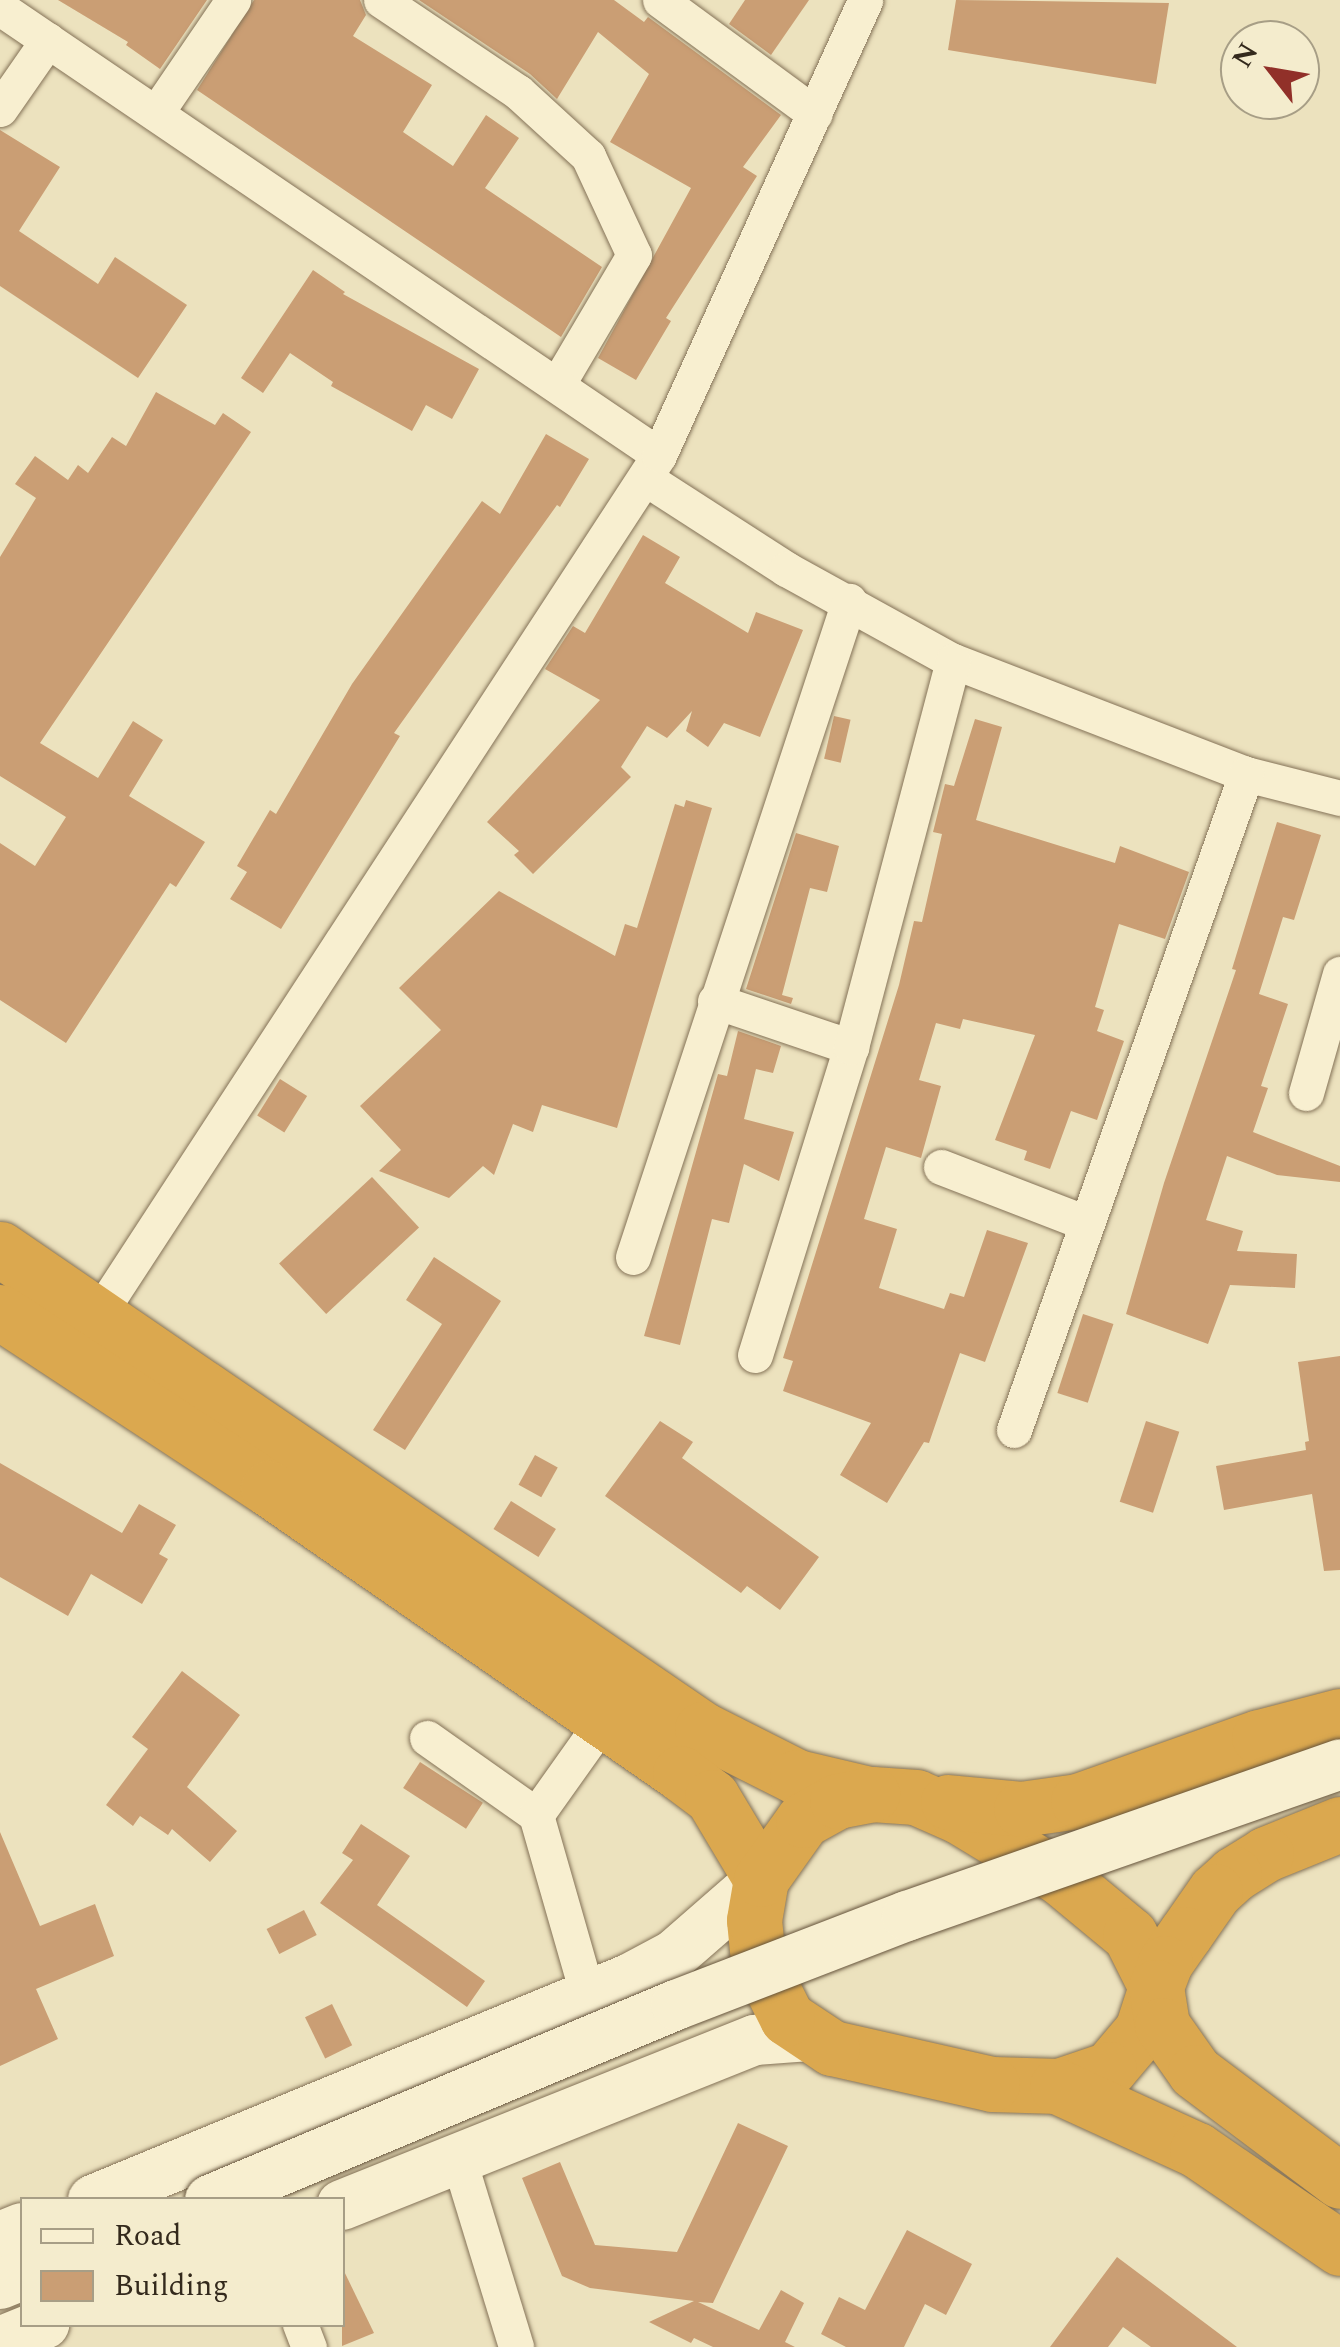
<!DOCTYPE html>
<style>
body{margin:0}
#map{position:relative;width:1340px;height:2347px;overflow:hidden;background:#ece2be;font-family:Spectral,serif}
div>[style]{position:absolute}
[style*='--x']{left:calc(var(--x)*1px);top:calc(var(--y)*1px);width:calc(var(--w)*1px);rotate:calc(var(--a)*1deg)}
.building>*{inset:0;background:#ca9e74;transform-origin:0 0}
.roads{filter:drop-shadow(0 0 2px #847257) drop-shadow(0 0 2px #847257)}
.street>*{height:35px;margin:-17.5px;padding:0 17.5px;transform-origin:17.5px;border-radius:17.5px;background:#f8efd0}
.secondary>*{height:50px;margin:-25px;padding:0 25px;transform-origin:25px;border-radius:25px;background:#f8efd0}
.highway>*{height:55px;margin:-27.5px;padding:0 27.5px;transform-origin:27.5px;border-radius:27.5px;background:#dba84f}
.bridges{filter:drop-shadow(0 0 2px #65533b) drop-shadow(0 0 2px #65533b)}
.secondary-bridge>*{height:50px;margin:-25px;padding:0 25px;transform-origin:25px;border-radius:25px;background:#f8efd0}
span{translate:-50% -50%;white-space:nowrap;text-align:center;line-height:1.15;-webkit-text-stroke:8px #f4eccd;paint-order:stroke}
.legend{position:absolute;left:20px;top:2197px;width:325px;height:130px;box-sizing:border-box;background:#f4eccd;border:2px solid #a79e86;margin:0;padding:12px 18px;list-style:none;font-size:30px;color:#33291c}
.legend li{display:flex;align-items:center;gap:20px;height:50px}
.legend b{width:50px;border:2px solid #a79e86}
.north{position:absolute;left:1220px;top:20px;width:100px;height:100px;box-sizing:border-box;background:#f4eccd;border:2px solid #a79e86;border-radius:50%;rotate:301deg;font-size:28px;font-weight:700;line-height:40px;text-align:center;color:#33291c}
.north::after{content:'';display:block;margin:auto;width:35px;height:45px;background:#913029;clip-path:polygon(50% 0,100% 100%,50% 72%,0 100%)}
</style>
<div id="map">
<div class="building">
<div style="clip-path:polygon(58px 0,207px 0,160px 69px,126px 45px,128px 42px)"></div>
<div style="clip-path:polygon(254px 0,360px 0,366px 15px,353px 36px,432px 85px,403px 132px,453px 166px,486px 115px,519px 138px,485px 188px,602px 267px,561px 337px,197px 90px)"></div>
<div style="clip-path:polygon(419px 0,614px 0,644px 22px,648px 17px,781px 115px,743px 167px,757px 176px,666px 318px,671px 321px,636px 380px,598px 358px,691px 188px,610px 142px,649px 74px,598px 32px,557px 99px,530px 74px)"></div>
<div style="clip-path:polygon(745px 0,809px 0,771px 55px,729px 24px)"></div>
<div style="clip-path:polygon(956px 0,1169px 3px,1156px 84px,948px 50px)"></div>
<div style="clip-path:polygon(0 130px,60px 167px,19px 231px,98px 284px,115px 257px,187px 305px,138px 378px,0 286px)"></div>
<div style="clip-path:polygon(313px 270px,345px 292px,343px 294px,479px 369px,452px 419px,426px 405px,412px 431px,331px 386px,333px 382px,290px 353px,263px 393px,241px 378px)"></div>
<div style="clip-path:polygon(156px 392px,215px 425px,223px 413px,251px 432px,40px 743px,98px 778px,133px 721px,163px 740px,129px 796px,205px 842px,176px 887px,170px 883px,66px 1043px,0 1000px,0 843px,35px 866px,66px 817px,0 776px,0 557px,36px 498px,15px 484px,35px 456px,68px 480px,78px 465px,88px 473px,112px 437px,126px 446px)"></div>
<div style="clip-path:polygon(546px 434px,589px 459px,560px 507px,557px 505px,394px 733px,400px 736px,281px 929px,230px 899px,247px 872px,237px 866px,270px 810px,276px 814px,352px 684px,482px 501px,500px 514px)"></div>
<div style="clip-path:polygon(643px 535px,680px 557px,665px 583px,748px 633px,756px 612px,803px 630px,760px 737px,724px 723px,708px 747px,686px 731px,692px 711px,667px 738px,647px 726px,621px 767px,631px 777px,533px 874px,514px 855px,519px 851px,487px 822px,600px 700px,545px 669px,573px 626px,585px 633px)"></div>
<div style="left:834px;top:716px;width:17px;height:44px;rotate:13deg"></div>
<div style="clip-path:polygon(975px 719px,1002px 727px,976px 820px,1115px 863px,1120px 846px,1189px 872px,1165px 939px,1119px 924px,1095px 1007px,1104px 1010px,1097px 1031px,1124px 1041px,1097px 1120px,1071px 1111px,1050px 1169px,1024px 1160px,1027px 1151px,995px 1140px,1035px 1035px,963px 1019px,960px 1029px,936px 1023px,919px 1080px,941px 1086px,921px 1158px,886px 1147px,864px 1219px,897px 1229px,879px 1288px,944px 1309px,950px 1293px,964px 1297px,987px 1230px,1028px 1243px,985px 1362px,960px 1353px,929px 1443px,924px 1442px,887px 1503px,840px 1475px,871px 1423px,783px 1391px,793px 1361px,783px 1358px,899px 985px,914px 921px,922px 922px,942px 834px,933px 832px,945px 784px,954px 786px)"></div>
<div style="clip-path:polygon(686px 800px,712px 808px,617px 1128px,542px 1105px,533px 1132px,513px 1124px,494px 1175px,483px 1166px,449px 1198px,379px 1171px,401px 1150px,360px 1106px,441px 1030px,399px 988px,499px 891px,615px 956px,625px 924px,637px 928px,675px 804px,684px 807px)"></div>
<div style="clip-path:polygon(1277px 822px,1321px 835px,1294px 920px,1283px 917px,1259px 994px,1288px 1004px,1261px 1086px,1268px 1088px,1253px 1132px,1340px 1166px,1340px 1182px,1277px 1175px,1227px 1156px,1206px 1220px,1243px 1231px,1237px 1251px,1297px 1254px,1295px 1288px,1230px 1285px,1208px 1344px,1126px 1314px,1164px 1183px,1236px 970px,1232px 969px)"></div>
<div style="clip-path:polygon(796px 833px,839px 846px,827px 892px,810px 888px,782px 995px,793px 998px,791px 1004px,746px 989px)"></div>
<div style="clip-path:polygon(738px 1031px,781px 1046px,773px 1073px,756px 1069px,744px 1119px,794px 1132px,779px 1181px,744px 1164px,729px 1223px,712px 1219px,680px 1345px,644px 1336px,718px 1074px,727px 1076px)"></div>
<div style="left:280px;top:1079px;width:32px;height:43px;rotate:32deg"></div>
<div style="left:372px;top:1177px;width:69px;height:127px;rotate:47deg"></div>
<div style="clip-path:polygon(434px 1257px,501px 1301px,405px 1450px,373px 1430px,442px 1324px,406px 1300px)"></div>
<div style="left:1083px;top:1314px;width:32px;height:83px;rotate:18deg"></div>
<div style="clip-path:polygon(1340px 1356px,1340px 1570px,1324px 1571px,1312px 1494px,1224px 1510px,1216px 1466px,1306px 1450px,1305px 1442px,1309px 1441px,1298px 1362px)"></div>
<div style="clip-path:polygon(660px 1421px,693px 1442px,682px 1458px,819px 1557px,780px 1610px,747px 1586px,741px 1593px,605px 1496px)"></div>
<div style="left:1146px;top:1421px;width:35px;height:85px;rotate:18deg"></div>
<div style="left:535px;top:1455px;width:26px;height:34px;rotate:29deg"></div>
<div style="clip-path:polygon(0 1463px,122px 1533px,139px 1504px,176px 1525px,159px 1554px,168px 1559px,142px 1604px,91px 1574px,68px 1616px,0 1577px)"></div>
<div style="left:511px;top:1501px;width:53px;height:33px;rotate:32deg"></div>
<div style="clip-path:polygon(182px 1671px,240px 1715px,187px 1787px,237px 1831px,210px 1862px,172px 1829px,168px 1835px,140px 1816px,133px 1826px,106px 1805px,148px 1749px,132px 1737px)"></div>
<div style="left:420px;top:1762px;width:75px;height:31px;rotate:33deg"></div>
<div style="clip-path:polygon(361px 1824px,410px 1856px,377px 1905px,485px 1981px,467px 2007px,320px 1903px,353px 1860px,342px 1853px)"></div>
<div style="clip-path:polygon(0 1832px,40px 1926px,95px 1904px,114px 1956px,36px 1989px,58px 2039px,0 2066px)"></div>
<div style="left:304px;top:1910px;width:28px;height:42px;rotate:63deg"></div>
<div style="left:332px;top:2004px;width:46px;height:30px;rotate:64deg"></div>
<div style="clip-path:polygon(738px 2123px,788px 2146px,713px 2303px,698px 2302px,759px 2330px,781px 2290px,804px 2303px,785px 2342px,795px 2347px,713px 2347px,694px 2338px,691px 2343px,649px 2322px,694px 2301px,590px 2288px,562px 2276px,522px 2178px,560px 2162px,595px 2245px,677px 2252px)"></div>
<div style="clip-path:polygon(907px 2230px,972px 2264px,946px 2315px,925px 2304px,904px 2347px,846px 2347px,821px 2334px,839px 2297px,865px 2310px)"></div>
<div style="clip-path:polygon(1117px 2257px,1237px 2347px,1151px 2347px,1123px 2327px,1108px 2347px,1050px 2347px)"></div>
<div style="clip-path:polygon(342px 2267px,374px 2333px,342px 2346px)"></div>
</div>
<div class="roads">
<div class="street">
<div style="--x:381;--y:0;--w:165;--a:33.9"></div>
<div style="--x:518;--y:92;--w:95;--a:42.4"></div>
<div style="--x:588;--y:156;--w:109;--a:65.1"></div>
<div style="--x:634;--y:255;--w:151;--a:120.6"></div>
<div style="--x:660;--y:0;--w:192;--a:36.3"></div>
<div style="--x:0;--y:8;--w:796;--a:34.15"></div>
<div style="--x:0;--y:109;--w:84;--a:-55.2"></div>
<div style="--x:156;--y:113;--w:137;--a:-55.7"></div>
<div style="--x:645;--y:478;--w:168;--a:32.8"></div>
<div style="--x:786;--y:569;--w:191;--a:28.9"></div>
<div style="--x:953;--y:661;--w:314;--a:21.1"></div>
<div style="--x:1246;--y:774;--w:97;--a:14.3"></div>
<div style="--x:715;--y:1001;--w:144;--a:18.7"></div>
<div style="--x:1306;--y:1093;--w:124;--a:-74.1"></div>
<div style="--x:941;--y:1167;--w:155;--a:21.1"></div>
<div style="--x:633;--y:1257;--w:691;--a:-71.77"></div>
<div style="--x:98;--y:1315;--w:1027;--a:-56.88"></div>
<div style="--x:659;--y:455;--w:499;--a:-65.6"></div>
<div style="--x:755;--y:1355;--w:323;--a:-72.7"></div>
<div style="--x:851;--y:1047;--w:399;--a:-75.2"></div>
<div style="--x:1014;--y:1430;--w:696;--a:-70.52"></div>
<div style="--x:427;--y:1738;--w:133;--a:35.2"></div>
<div style="--x:536;--y:1815;--w:188;--a:74"></div>
<div style="--x:536;--y:1815;--w:119;--a:-54.6"></div>
<div style="--x:459;--y:2160;--w:195;--a:73"></div>
<div style="--x:300;--y:2324;--w:25;--a:69"></div>
</div>
<div class="secondary">
<div style="--x:93;--y:2200;--w:580;--a:-22.41"></div>
<div style="--x:629;--y:1979;--w:51;--a:-28.1"></div>
<div style="--x:674;--y:1955;--w:116;--a:-41.1"></div>
<div style="--x:342;--y:2205;--w:445;--a:-21.8"></div>
<div style="--x:755;--y:2040;--w:54;--a:-4.2"></div>
<div style="--x:0;--y:2237;--w:24;--a:-22"></div>
<div style="--x:0;--y:2284;--w:24;--a:-22"></div>
<div style="--x:0;--y:2342;--w:48;--a:-22.2"></div>
</div>
<div class="highway">
<div style="--x:0;--y:1249;--w:850;--a:34.36"></div>
<div style="--x:702;--y:1729;--w:106;--a:26.8"></div>
<div style="--x:797;--y:1777;--w:74;--a:13.3"></div>
<div style="--x:0;--y:1312;--w:321;--a:33.3"></div>
<div style="--x:268;--y:1488;--w:501;--a:34.67"></div>
<div style="--x:680;--y:1773;--w:40;--a:37"></div>
<div style="--x:712;--y:1797;--w:96;--a:59.1"></div>
<div style="--x:872;--y:1794;--w:44;--a:3.9"></div>
<div style="--x:916;--y:1797;--w:47;--a:23.8"></div>
<div style="--x:959;--y:1816;--w:119;--a:31.3"></div>
<div style="--x:1061;--y:1878;--w:89;--a:39.6"></div>
<div style="--x:1130;--y:1935;--w:58;--a:63.4"></div>
<div style="--x:1156;--y:1987;--w:45;--a:108"></div>
<div style="--x:1142;--y:2030;--w:51;--a:130.2"></div>
<div style="--x:1109;--y:2069;--w:53;--a:161.2"></div>
<div style="--x:1059;--y:2086;--w:67;--a:-178.3"></div>
<div style="--x:992;--y:2084;--w:164;--a:-167.3"></div>
<div style="--x:832;--y:2048;--w:54;--a:-146.3"></div>
<div style="--x:787;--y:2018;--w:65;--a:-116.6"></div>
<div style="--x:758;--y:1960;--w:40;--a:-95.7"></div>
<div style="--x:754;--y:1920;--w:42;--a:-80.3"></div>
<div style="--x:761;--y:1879;--w:72;--a:-54.6"></div>
<div style="--x:803;--y:1820;--w:39;--a:-29"></div>
<div style="--x:837;--y:1801;--w:36;--a:-11"></div>
<div style="--x:948;--y:1802;--w:73;--a:5.5"></div>
<div style="--x:1021;--y:1809;--w:58;--a:-8"></div>
<div style="--x:1078;--y:1801;--w:192;--a:-19.5"></div>
<div style="--x:1259;--y:1737;--w:84;--a:-14.5"></div>
<div style="--x:1340;--y:1824;--w:80;--a:157.9"></div>
<div style="--x:1266;--y:1854;--w:38;--a:148"></div>
<div style="--x:1234;--y:1874;--w:25;--a:138"></div>
<div style="--x:1215;--y:1891;--w:52;--a:124.9"></div>
<div style="--x:1185;--y:1934;--w:35;--a:125"></div>
<div style="--x:1165;--y:1963;--w:26;--a:111"></div>
<div style="--x:1156;--y:1987;--w:38;--a:81"></div>
<div style="--x:1162;--y:2025;--w:57;--a:54.9"></div>
<div style="--x:1195;--y:2072;--w:181;--a:36.9"></div>
<div style="--x:1057;--y:2086;--w:154;--a:24.6"></div>
<div style="--x:1197;--y:2150;--w:173;--a:34.4"></div>
</div>
</div>
<div class="bridges">
<div class="secondary-bridge">
<div style="--x:210;--y:2200;--w:505;--a:-22.71"></div>
<div style="--x:676;--y:2005;--w:248;--a:-21.1"></div>
<div style="--x:907;--y:1916;--w:459;--a:-19.3"></div>
</div>
</div>
<ul class="legend">
<li><b style="height:12px;background:#f8efd0"></b>Road</li>
<li><b style="height:28px;background:#ca9e74"></b>Building</li>
</ul>
<div class="north">N</div>
</div>
